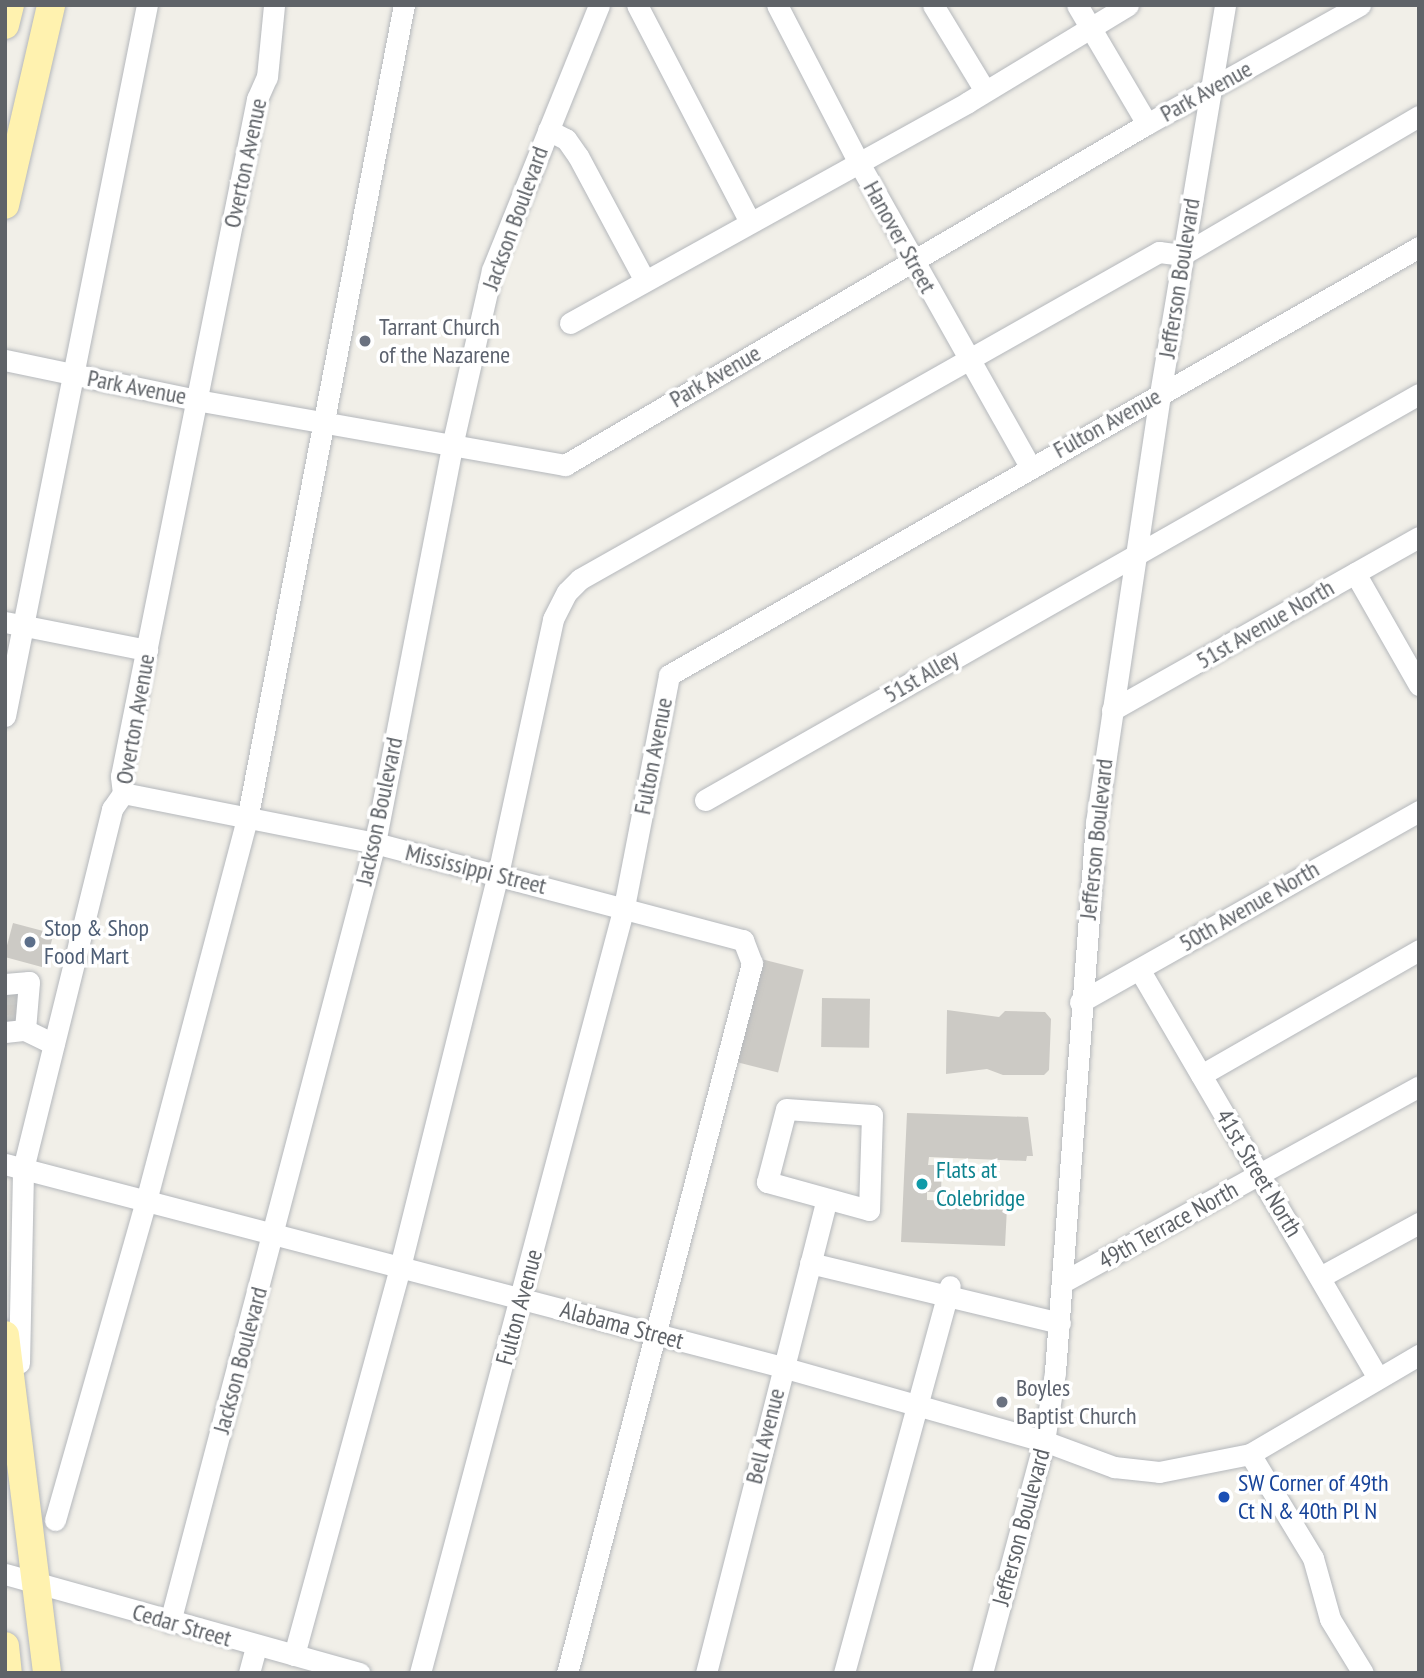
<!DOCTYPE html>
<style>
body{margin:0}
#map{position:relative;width:1424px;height:1678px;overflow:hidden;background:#f1efe8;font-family:"PT Sans Narrow",sans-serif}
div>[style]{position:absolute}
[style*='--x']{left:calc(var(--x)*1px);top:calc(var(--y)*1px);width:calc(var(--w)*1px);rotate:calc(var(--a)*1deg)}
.building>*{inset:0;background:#cccac5;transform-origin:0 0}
.minor-tunnel>*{height:21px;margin-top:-10.5px;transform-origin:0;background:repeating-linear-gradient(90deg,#ccccc8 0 21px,transparent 0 31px)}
.roads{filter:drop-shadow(0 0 2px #b5b8bc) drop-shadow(0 0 2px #b5b8bc)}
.minor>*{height:21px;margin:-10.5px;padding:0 10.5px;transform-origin:10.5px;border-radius:10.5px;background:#fff}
.major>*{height:28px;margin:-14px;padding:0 14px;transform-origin:14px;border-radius:14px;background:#fff2af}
.dots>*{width:19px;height:19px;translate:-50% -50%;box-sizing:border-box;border:4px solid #fff;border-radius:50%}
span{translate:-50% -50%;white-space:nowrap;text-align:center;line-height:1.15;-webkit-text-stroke:7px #fff;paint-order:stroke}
.street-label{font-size:24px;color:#5f6368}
.worship-label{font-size:24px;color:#5b616d}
.left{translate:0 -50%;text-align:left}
.service-label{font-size:24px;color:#4e5e75}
.culture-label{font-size:24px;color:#0d838f}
.transit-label{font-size:24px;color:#164399}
.frame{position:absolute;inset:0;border:7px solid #5f6368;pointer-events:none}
</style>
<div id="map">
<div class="building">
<div style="left:13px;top:923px;width:42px;height:35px;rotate:15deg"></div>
<div style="left:761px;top:959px;width:44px;height:106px;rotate:14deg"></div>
<div style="clip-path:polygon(18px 994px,20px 1022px,5px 1024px,5px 995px)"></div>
<div style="left:822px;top:998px;width:48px;height:49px;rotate:1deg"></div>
<div style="clip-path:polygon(947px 1010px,999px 1017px,1005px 1011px,1045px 1012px,1051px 1019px,1049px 1070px,1044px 1075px,1003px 1075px,987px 1069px,946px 1074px)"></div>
<div style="clip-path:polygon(907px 1113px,1028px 1117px,1033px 1156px,1027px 1156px,1026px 1161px,929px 1157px,928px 1165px,942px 1165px,941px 1192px,927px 1192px,927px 1200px,999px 1203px,998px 1207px,1007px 1208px,1005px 1246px,901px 1242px)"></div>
</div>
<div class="minor-tunnel">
<div style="--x:14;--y:983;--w:48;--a:85.2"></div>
</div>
<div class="roads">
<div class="minor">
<div style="--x:637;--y:5;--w:242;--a:62.5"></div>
<div style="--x:777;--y:5;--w:178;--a:62.6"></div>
<div style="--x:859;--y:163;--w:348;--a:60.6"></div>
<div style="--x:933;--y:5;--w:100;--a:58.8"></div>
<div style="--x:1077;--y:5;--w:138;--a:59.5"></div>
<div style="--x:548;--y:130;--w:20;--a:27"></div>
<div style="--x:566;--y:139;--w:21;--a:55"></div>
<div style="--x:578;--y:156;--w:140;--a:61.8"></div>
<div style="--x:570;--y:323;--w:455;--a:-29"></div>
<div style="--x:968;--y:102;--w:187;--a:-31.2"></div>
<div style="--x:5;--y:360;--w:195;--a:11.8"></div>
<div style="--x:196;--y:400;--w:375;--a:10"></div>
<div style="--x:565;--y:465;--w:675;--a:-30.37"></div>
<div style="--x:1147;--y:124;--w:244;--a:-29.2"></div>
<div style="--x:1355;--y:573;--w:129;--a:60.3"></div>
<div style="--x:5;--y:622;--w:145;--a:11.2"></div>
<div style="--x:1112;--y:710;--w:352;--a:-29.4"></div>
<div style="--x:5;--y:716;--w:725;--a:-78.71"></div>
<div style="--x:123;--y:793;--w:257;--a:11.2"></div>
<div style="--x:375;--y:843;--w:381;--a:14.8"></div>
<div style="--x:743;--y:940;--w:25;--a:69"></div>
<div style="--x:752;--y:963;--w:734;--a:104.6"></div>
<div style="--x:705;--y:800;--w:821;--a:-29.62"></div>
<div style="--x:1139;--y:969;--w:474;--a:59.7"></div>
<div style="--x:5;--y:984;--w:24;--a:-5"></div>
<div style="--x:29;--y:982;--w:48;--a:94.8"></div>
<div style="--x:1080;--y:1002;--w:389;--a:-29.4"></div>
<div style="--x:5;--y:1032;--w:20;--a:-6"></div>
<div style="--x:25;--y:1030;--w:32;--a:26"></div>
<div style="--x:1201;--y:1075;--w:251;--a:-29.8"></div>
<div style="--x:786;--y:1109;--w:86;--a:4"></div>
<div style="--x:872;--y:1115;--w:95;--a:91.8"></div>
<div style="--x:869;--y:1210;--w:106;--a:-164.6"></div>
<div style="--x:767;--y:1182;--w:75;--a:-75.4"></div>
<div style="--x:5;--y:1164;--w:803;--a:14.64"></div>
<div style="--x:782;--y:1367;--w:272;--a:15.8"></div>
<div style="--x:1044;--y:1441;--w:75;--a:20.4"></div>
<div style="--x:1114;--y:1467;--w:45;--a:6.3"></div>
<div style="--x:1159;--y:1472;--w:93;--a:-11.2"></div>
<div style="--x:1250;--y:1454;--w:196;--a:-30.4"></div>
<div style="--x:810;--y:1263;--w:257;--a:13.5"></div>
<div style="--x:1322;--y:1276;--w:111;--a:-28.7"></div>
<div style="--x:1063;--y:1282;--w:406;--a:-28.8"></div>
<div style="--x:19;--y:1363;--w:194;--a:-88.8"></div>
<div style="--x:23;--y:1169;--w:371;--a:-76.1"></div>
<div style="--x:112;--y:809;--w:19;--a:-55"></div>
<div style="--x:123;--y:793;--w:17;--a:-97"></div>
<div style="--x:121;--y:776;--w:691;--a:-78.64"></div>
<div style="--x:257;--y:99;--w:24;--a:-66"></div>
<div style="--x:267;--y:77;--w:72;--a:-84.4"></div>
<div style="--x:1250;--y:1454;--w:122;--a:58.8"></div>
<div style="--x:1313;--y:1558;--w:63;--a:74.4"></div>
<div style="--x:1330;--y:1619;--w:63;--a:58.6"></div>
<div style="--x:55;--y:1520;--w:332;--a:-74.1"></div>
<div style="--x:146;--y:1201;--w:394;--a:-75.2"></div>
<div style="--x:247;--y:820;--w:830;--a:-79.1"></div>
<div style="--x:5;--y:1574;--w:368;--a:15.6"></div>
<div style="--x:170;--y:1622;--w:806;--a:-75.26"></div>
<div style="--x:375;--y:843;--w:404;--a:-79"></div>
<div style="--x:452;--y:446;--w:180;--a:-77.2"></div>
<div style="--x:492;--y:270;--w:286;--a:-68"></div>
<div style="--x:294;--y:1655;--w:402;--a:-74.7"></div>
<div style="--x:400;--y:1267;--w:405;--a:-76"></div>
<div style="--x:498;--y:874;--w:261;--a:-77.8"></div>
<div style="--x:553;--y:619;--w:30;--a:-63"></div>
<div style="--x:567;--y:592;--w:18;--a:-45"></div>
<div style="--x:580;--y:579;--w:665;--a:-29.46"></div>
<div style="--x:1159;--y:252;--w:23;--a:7"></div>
<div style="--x:1182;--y:255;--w:275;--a:-30.4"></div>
<div style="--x:249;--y:1673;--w:28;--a:-75"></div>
<div style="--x:420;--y:1673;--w:793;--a:-75.09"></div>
<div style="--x:624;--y:907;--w:236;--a:-79"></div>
<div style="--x:669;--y:675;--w:864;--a:-29.71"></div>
<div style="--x:706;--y:1673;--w:488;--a:-75.7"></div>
<div style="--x:844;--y:1673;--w:401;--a:-74.7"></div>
<div style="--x:982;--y:1673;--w:240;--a:-75"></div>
<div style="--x:1044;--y:1441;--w:70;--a:-80.9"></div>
<div style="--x:1055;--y:1372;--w:551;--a:-85.73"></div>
<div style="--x:1096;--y:823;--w:434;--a:-81.5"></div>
<div style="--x:1160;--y:394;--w:394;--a:-80.5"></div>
</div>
<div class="major">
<div style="--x:5;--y:25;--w:21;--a:-76"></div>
<div style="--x:5;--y:205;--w:205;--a:-77"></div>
<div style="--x:5;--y:1335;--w:341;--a:82.9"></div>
<div style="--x:5;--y:1646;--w:27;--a:84"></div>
</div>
</div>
<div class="dots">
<div style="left:365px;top:341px;background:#6b7280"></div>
<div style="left:30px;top:942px;background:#5c6f8a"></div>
<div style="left:922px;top:1184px;background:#0f9aa8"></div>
<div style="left:1002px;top:1402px;background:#6b7280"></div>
<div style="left:1224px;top:1497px;background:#1a4fb4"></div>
</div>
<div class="street-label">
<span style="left:1206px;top:91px;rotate:-29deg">Park Avenue</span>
<span style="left:245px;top:163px;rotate:-78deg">Overton Avenue</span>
<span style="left:515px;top:218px;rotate:-70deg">Jackson Boulevard</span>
<span style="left:900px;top:237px;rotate:61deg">Hanover Street</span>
<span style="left:1179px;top:278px;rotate:-81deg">Jefferson Boulevard</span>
<span style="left:715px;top:376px;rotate:-30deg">Park Avenue</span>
<span style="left:137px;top:387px;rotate:11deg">Park Avenue</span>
<span style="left:1107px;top:423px;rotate:-29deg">Fulton Avenue</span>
<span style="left:1265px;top:624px;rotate:-30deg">51st Avenue North</span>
<span style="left:921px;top:676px;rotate:-30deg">51st Alley</span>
<span style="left:135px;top:719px;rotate:-80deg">Overton Avenue</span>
<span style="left:653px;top:756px;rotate:-79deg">Fulton Avenue</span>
<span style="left:379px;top:811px;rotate:-78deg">Jackson Boulevard</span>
<span style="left:1096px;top:839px;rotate:-84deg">Jefferson Boulevard</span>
<span style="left:476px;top:869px;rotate:14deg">Mississippi Street</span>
<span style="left:1249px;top:906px;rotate:-30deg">50th Avenue North</span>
<span style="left:1259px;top:1173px;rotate:59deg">41st Street North</span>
<span style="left:1168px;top:1225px;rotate:-29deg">49th Terrace North</span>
<span style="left:519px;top:1307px;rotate:-75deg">Fulton Avenue</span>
<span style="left:622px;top:1325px;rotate:15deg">Alabama Street</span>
<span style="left:240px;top:1360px;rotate:-75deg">Jackson Boulevard</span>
<span style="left:765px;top:1436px;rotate:-76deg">Bell Avenue</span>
<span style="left:1021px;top:1527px;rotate:-75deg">Jefferson Boulevard</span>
<span style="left:182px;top:1625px;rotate:16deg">Cedar Street</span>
</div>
<div class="worship-label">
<span class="left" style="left:379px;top:341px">Tarrant Church<br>of the Nazarene</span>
<span class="left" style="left:1016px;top:1402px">Boyles<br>Baptist Church</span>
</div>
<div class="service-label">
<span class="left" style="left:44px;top:942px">Stop &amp; Shop<br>Food Mart</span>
</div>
<div class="culture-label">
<span class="left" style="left:936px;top:1184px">Flats at<br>Colebridge</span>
</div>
<div class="transit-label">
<span class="left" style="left:1238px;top:1497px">SW Corner of 49th<br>Ct N &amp; 40th Pl N</span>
</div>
<div class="frame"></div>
</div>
